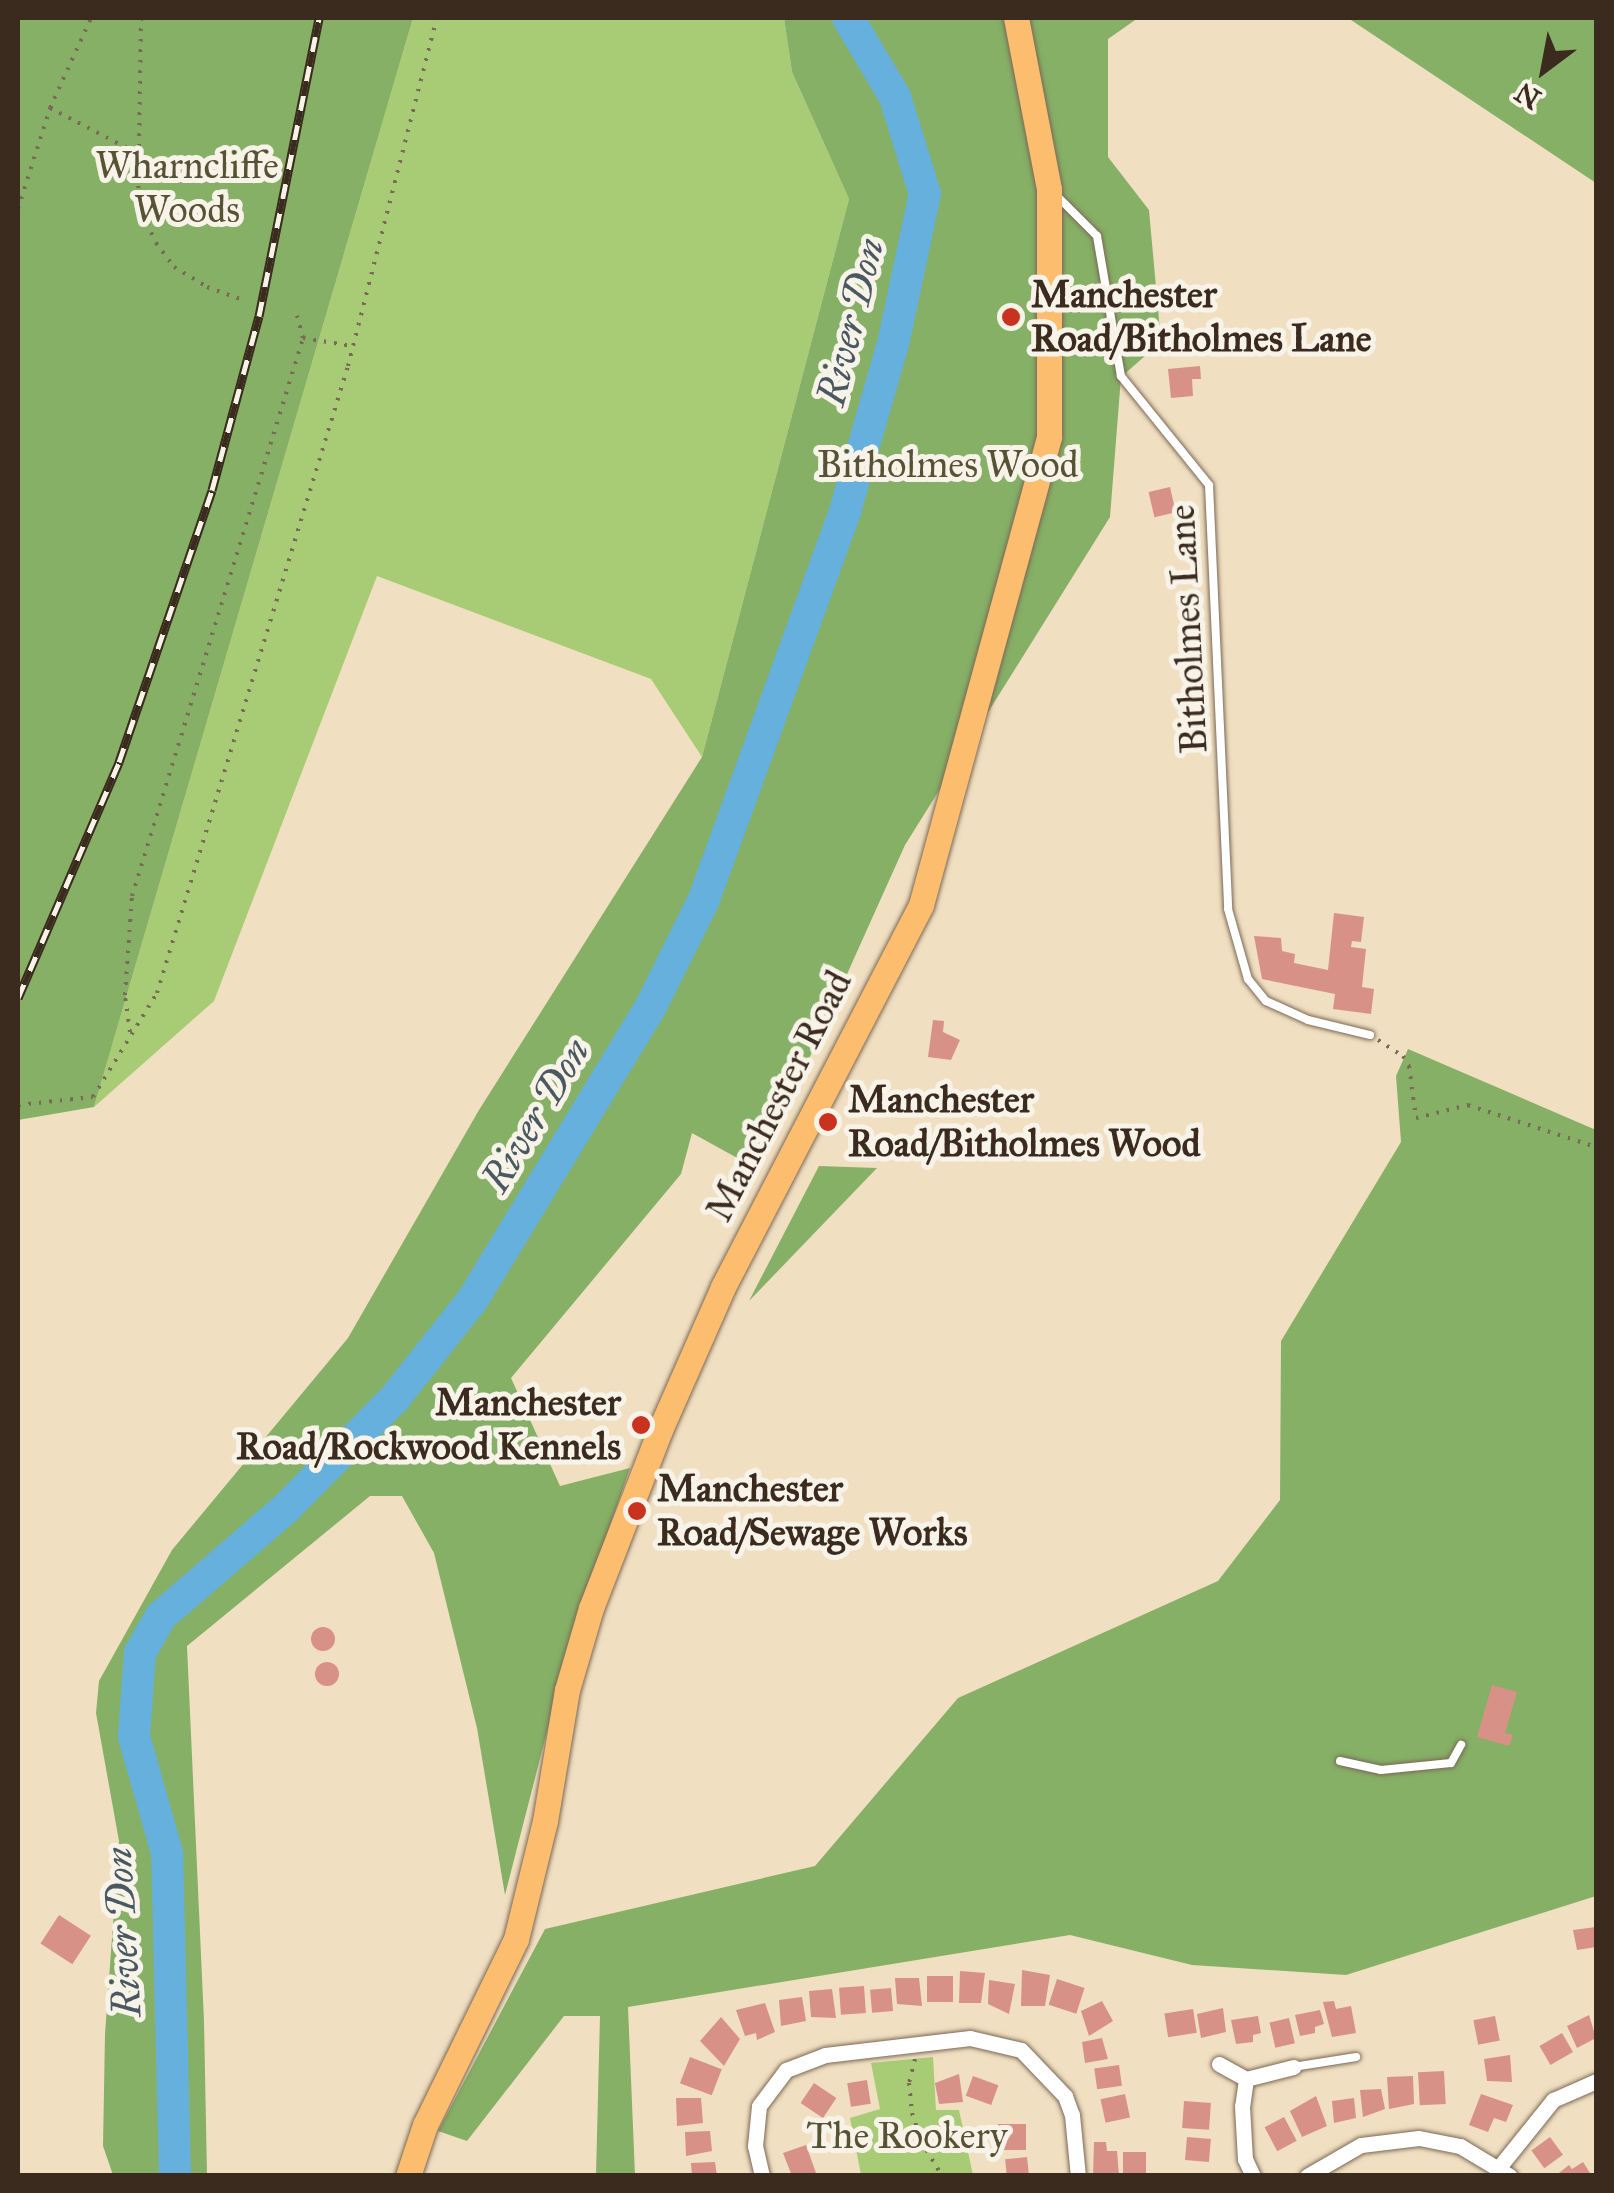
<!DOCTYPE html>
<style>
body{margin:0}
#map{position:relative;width:1614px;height:2193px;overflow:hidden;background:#f1dfc1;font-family:"IM FELL Great Primer",serif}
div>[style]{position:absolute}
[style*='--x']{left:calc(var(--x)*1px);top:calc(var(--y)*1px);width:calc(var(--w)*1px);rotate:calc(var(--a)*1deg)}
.green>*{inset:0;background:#a8cc75}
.forest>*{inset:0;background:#86b066}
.river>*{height:32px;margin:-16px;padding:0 16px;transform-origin:16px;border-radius:16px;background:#65b0dd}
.building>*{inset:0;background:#d89186;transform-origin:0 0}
.round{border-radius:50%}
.path>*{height:4px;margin-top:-2px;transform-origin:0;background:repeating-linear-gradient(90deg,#7b6957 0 2.5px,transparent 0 10.5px)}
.roads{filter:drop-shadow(0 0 2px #7b6957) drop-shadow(0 0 2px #7b6957)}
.lane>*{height:8px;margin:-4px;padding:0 4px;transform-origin:4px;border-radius:4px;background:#fff}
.street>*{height:15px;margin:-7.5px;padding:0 7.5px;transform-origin:7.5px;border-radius:7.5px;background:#fff}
.primary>*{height:25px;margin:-12.5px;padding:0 12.5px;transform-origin:12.5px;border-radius:12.5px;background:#fcbd6e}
.rail>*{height:9px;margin-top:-4.5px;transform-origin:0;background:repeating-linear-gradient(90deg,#f7f3e8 0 15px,#3b2a1e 0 30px);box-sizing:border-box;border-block:2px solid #3b2a1e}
.dots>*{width:28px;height:28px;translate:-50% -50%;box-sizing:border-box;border:5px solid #f7f3e8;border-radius:50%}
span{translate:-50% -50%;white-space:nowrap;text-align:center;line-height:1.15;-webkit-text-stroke:10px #f7f3e8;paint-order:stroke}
.park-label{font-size:38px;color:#565234}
.poi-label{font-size:38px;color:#3b2a1e;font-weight:700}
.left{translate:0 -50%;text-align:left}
.right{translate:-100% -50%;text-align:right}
.street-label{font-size:38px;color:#3b2a1e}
.water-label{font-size:40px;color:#4a5961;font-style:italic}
.frame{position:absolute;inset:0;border:20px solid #3b2a1e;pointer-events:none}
.north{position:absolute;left:1494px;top:20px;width:100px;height:100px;-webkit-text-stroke:8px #f7f3e8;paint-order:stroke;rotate:212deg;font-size:28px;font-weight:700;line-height:40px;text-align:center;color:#3b2a1e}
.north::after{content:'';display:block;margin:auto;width:35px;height:45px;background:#3b2a1e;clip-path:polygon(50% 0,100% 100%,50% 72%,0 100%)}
</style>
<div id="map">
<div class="green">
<div style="clip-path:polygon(413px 18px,784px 18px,792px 72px,849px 199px,702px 757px,651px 679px,377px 576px,214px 1001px,94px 1107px)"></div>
<div style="clip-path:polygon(933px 2057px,936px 2110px,959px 2110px,973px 2175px,861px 2175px,850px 2118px,880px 2109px,871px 2063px)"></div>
</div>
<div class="forest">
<div style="clip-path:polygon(18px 18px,413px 18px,94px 1107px,18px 1120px)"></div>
<div style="clip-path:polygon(784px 18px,1138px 18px,1108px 39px,1108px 157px,1149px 210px,1161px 342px,1121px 377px,1110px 517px,905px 845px,759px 1170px,692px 1133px,681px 1174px,511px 1378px,560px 1486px,630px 1468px,571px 1638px,505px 1895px,477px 1728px,434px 1553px,402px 1496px,370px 1496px,187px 1646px,204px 2021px,207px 2175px,113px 2175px,103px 2146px,105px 2034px,119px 1841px,96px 1713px,99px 1681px,172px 1550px,348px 1338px,479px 1110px,702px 757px,849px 199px,792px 72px)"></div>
<div style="clip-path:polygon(1348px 18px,1596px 18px,1596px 183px)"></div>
<div style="clip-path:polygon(1408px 1049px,1596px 1130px,1596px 1896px,1346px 1975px,1192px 1965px,1070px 1935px,628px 2007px,635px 2175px,596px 2175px,600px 2016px,564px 2016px,467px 2141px,438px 2131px,545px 1929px,815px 1866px,958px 1698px,1218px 1581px,1280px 1500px,1281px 1341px,1401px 1142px,1396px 1076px)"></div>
<div style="clip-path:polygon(819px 1166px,877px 1168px,749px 1301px)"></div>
</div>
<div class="river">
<div style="--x:175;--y:2176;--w:323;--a:-91.4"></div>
<div style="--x:167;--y:1853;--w:122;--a:-105.8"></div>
<div style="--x:134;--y:1736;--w:83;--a:-85.9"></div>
<div style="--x:140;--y:1653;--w:43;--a:-60.4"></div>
<div style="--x:161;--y:1616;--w:164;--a:-40.8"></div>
<div style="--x:285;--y:1509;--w:155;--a:-45.3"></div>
<div style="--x:394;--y:1399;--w:127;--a:-51.7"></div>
<div style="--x:473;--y:1299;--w:343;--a:-58.7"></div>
<div style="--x:651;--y:1006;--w:119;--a:-63.6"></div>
<div style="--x:704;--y:899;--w:413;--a:-70"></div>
<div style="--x:845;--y:511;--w:174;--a:-74"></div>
<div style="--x:893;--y:344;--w:153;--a:-78"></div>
<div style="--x:925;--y:194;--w:102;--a:-107.2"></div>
<div style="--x:895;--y:97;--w:92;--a:-120.7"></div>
</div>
<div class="building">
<div style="clip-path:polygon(1200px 366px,1201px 379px,1192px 379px,1193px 396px,1171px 398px,1168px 369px)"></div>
<div style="left:1170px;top:487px;width:26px;height:22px;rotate:77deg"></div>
<div style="clip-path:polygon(1334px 913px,1364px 917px,1361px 942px,1352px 941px,1351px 947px,1366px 949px,1362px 987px,1374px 989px,1371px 1014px,1333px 1009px,1335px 994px,1262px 979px,1254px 936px,1281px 938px,1282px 951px,1295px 954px,1294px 963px,1328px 970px)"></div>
<div style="clip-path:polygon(933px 1020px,944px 1021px,943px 1032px,960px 1040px,951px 1060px,928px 1057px)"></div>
<div class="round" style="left:311px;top:1627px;width:24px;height:24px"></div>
<div class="round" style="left:315px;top:1662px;width:24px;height:24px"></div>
<div style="clip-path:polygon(1492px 1685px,1517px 1692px,1505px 1733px,1513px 1735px,1509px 1746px,1477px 1737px)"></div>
<div style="left:59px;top:1915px;width:38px;height:34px;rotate:33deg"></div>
<div style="clip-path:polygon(1596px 1927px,1596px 1947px,1577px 1950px,1573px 1930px)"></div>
<div style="clip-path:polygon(1022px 1970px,1050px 1975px,1045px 2006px,1021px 2006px)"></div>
<div style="clip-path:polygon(960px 1971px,985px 1973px,981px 2003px,959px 2003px)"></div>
<div style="left:953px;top:1976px;width:26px;height:26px;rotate:90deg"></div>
<div style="clip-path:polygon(895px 1978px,919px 1978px,922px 2006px,897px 2004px)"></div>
<div style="left:1057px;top:1979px;width:29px;height:27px;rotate:18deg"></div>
<div style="clip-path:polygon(989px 1980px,1015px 1984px,1009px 2014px,988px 2004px)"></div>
<div style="left:864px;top:1986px;width:27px;height:25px;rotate:86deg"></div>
<div style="left:891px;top:1988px;width:23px;height:21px;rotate:85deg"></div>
<div style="clip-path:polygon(832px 1989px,836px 2018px,811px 2017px,809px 1991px)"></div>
<div style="clip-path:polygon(802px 1997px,806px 2021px,781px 2026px,779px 2000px)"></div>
<div style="clip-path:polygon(1102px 2001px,1113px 2021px,1089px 2036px,1081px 2011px)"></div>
<div style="clip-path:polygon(1334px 2001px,1336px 2009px,1351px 2006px,1356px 2033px,1332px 2037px,1323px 2002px)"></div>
<div style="clip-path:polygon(765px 2003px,775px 2032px,757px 2040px,756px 2033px,745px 2036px,736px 2010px)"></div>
<div style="clip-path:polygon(1223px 2008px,1226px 2032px,1201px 2038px,1197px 2014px)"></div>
<div style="left:1193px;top:2009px;width:24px;height:29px;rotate:81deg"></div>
<div style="clip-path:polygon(1320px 2010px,1324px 2024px,1315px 2027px,1315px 2033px,1300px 2036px,1295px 2015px)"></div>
<div style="clip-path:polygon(1589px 2015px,1596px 2038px,1577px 2048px,1567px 2026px)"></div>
<div style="clip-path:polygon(1258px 2016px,1261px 2033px,1253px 2035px,1253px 2042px,1236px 2044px,1231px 2020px)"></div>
<div style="left:1495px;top:2016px;width:25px;height:22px;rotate:79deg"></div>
<div style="clip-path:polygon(721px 2017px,740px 2039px,724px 2066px,700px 2041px)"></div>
<div style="left:1289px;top:2018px;width:26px;height:20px;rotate:77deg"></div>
<div style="left:1562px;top:2033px;width:22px;height:26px;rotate:60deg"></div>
<div style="clip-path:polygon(1102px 2038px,1108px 2059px,1085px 2063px,1082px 2042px)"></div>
<div style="clip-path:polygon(1510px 2055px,1512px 2082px,1487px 2081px,1484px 2059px)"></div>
<div style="left:690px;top:2057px;width:34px;height:28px;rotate:21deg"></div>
<div style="left:1119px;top:2065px;width:21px;height:25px;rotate:82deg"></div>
<div style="left:1444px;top:2071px;width:33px;height:26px;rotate:87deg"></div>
<div style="clip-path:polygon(959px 2074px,963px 2102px,939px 2104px,935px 2083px)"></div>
<div style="left:973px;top:2076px;width:27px;height:21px;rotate:20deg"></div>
<div style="clip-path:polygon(1413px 2076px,1414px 2104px,1389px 2109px,1387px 2077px)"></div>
<div style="left:867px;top:2080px;width:24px;height:20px;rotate:81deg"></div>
<div style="left:814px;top:2083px;width:27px;height:24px;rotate:34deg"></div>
<div style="clip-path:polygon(1381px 2089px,1385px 2109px,1363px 2117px,1360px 2090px)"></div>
<div style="left:1125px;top:2094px;width:24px;height:25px;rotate:78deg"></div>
<div style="clip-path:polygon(1481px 2094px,1513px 2105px,1506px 2122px,1494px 2118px,1488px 2132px,1469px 2125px)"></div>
<div style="clip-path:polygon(1316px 2096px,1327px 2126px,1302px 2137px,1290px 2111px)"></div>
<div style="clip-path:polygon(676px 2098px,701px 2098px,703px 2123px,677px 2126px)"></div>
<div style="clip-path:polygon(1354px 2098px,1356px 2118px,1334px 2123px,1332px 2101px)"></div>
<div style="left:1184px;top:2101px;width:27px;height:27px;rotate:4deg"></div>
<div style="left:1284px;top:2117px;width:27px;height:22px;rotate:62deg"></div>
<div style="left:1026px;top:2124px;width:26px;height:28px;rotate:90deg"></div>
<div style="clip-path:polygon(710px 2131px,712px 2151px,686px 2156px,685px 2132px)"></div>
<div style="left:1187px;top:2137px;width:24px;height:23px;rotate:5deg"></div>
<div style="left:1550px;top:2137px;width:22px;height:23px;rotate:54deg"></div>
<div style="clip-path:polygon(1094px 2142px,1106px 2142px,1107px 2151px,1117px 2151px,1119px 2176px,1093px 2176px)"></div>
<div style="clip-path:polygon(806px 2145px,816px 2173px,792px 2176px,783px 2153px)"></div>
<div style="left:1146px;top:2152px;width:22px;height:23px;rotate:90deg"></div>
<div style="left:1027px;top:2157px;width:18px;height:22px;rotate:84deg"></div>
<div style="clip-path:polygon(715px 2162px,717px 2176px,692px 2176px,691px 2163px)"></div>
<div style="clip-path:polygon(1583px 2162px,1592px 2176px,1555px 2176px,1569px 2165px,1572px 2169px)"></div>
</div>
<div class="path">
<div style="--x:141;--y:18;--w:186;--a:90.9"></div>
<div style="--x:138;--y:204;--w:43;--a:65.2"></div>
<div style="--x:156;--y:243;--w:30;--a:53"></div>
<div style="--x:174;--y:267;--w:39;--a:31"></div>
<div style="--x:207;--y:287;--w:35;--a:20"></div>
<div style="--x:50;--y:108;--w:96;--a:27.4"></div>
<div style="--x:18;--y:209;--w:106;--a:-72.4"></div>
<div style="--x:50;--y:108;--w:99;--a:-65.5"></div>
<div style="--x:303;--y:338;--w:50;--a:9.3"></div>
<div style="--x:130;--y:1032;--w:37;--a:-98"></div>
<div style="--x:125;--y:995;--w:99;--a:-86"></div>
<div style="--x:132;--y:896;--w:584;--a:-72.96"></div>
<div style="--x:303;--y:338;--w:23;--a:-105"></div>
<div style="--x:1378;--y:1040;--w:30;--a:33"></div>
<div style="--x:1403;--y:1056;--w:12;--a:59"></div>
<div style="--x:1409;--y:1066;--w:52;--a:82.3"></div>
<div style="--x:1416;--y:1118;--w:54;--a:-14"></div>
<div style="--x:1468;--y:1105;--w:135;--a:18.2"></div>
<div style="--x:18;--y:1105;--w:75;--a:-6.1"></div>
<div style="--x:93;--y:1097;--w:122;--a:-58.4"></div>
<div style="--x:157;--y:993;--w:655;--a:-73.06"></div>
<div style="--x:348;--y:366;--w:359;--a:-75.7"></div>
<div style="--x:915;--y:2059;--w:25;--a:104"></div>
<div style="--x:909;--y:2083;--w:30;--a:84"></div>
<div style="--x:912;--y:2113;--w:29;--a:72"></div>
<div style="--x:921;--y:2141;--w:41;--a:59"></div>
</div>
<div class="roads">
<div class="lane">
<div style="--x:1056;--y:195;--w:58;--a:45"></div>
<div style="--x:1097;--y:236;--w:142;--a:80.3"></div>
<div style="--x:1121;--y:376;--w:140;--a:51.1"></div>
<div style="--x:1209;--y:485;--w:424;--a:87.4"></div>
<div style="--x:1228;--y:909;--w:73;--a:74.1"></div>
<div style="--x:1248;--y:979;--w:28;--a:51"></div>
<div style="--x:1266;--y:1001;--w:46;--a:24.3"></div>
<div style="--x:1308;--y:1020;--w:64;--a:13.6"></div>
<div style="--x:1340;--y:1761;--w:42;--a:12.4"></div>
<div style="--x:1381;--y:1770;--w:70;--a:-5.7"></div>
<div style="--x:1451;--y:1763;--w:21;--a:-61"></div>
<div style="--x:1293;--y:2067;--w:64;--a:-9"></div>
</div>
<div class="street">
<div style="--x:1219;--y:2064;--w:31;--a:29"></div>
<div style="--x:1246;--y:2079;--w:49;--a:-14.3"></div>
<div style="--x:1246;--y:2079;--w:27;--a:98"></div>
<div style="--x:1242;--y:2106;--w:53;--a:86.8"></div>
<div style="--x:1245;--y:2159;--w:19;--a:65"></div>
<div style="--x:1500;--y:2166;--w:85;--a:-51.2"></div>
<div style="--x:1553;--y:2100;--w:47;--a:-23.8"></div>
<div style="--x:762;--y:2176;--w:31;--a:-103"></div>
<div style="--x:755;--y:2146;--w:40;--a:-84.3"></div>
<div style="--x:759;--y:2106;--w:45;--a:-53.1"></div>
<div style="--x:786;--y:2070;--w:42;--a:-21"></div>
<div style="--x:825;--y:2055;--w:146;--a:-6.7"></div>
<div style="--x:970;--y:2038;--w:52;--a:13.2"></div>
<div style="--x:1021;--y:2050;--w:64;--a:46.3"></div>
<div style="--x:1065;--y:2096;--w:20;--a:70"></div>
<div style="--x:1072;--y:2115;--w:61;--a:84.4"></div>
<div style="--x:1307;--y:2176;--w:62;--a:-29.9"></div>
<div style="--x:1361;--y:2145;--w:58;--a:-6.9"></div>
<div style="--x:1419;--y:2138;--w:42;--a:11"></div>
<div style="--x:1460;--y:2146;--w:58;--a:31"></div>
</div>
<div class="primary">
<div style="--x:408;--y:2176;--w:54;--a:-71.6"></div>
<div style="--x:425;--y:2125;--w:207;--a:-63.9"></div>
<div style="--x:516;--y:1939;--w:122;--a:-76.2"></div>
<div style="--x:545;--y:1821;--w:133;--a:-80.5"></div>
<div style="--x:567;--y:1690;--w:85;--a:-73.7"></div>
<div style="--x:591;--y:1608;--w:191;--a:-68.8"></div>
<div style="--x:660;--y:1430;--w:156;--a:-66.2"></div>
<div style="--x:723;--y:1287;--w:430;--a:-62.6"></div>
<div style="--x:921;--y:905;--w:485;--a:-74.7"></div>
<div style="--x:1049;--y:437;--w:248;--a:-90"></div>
<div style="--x:1049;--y:189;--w:174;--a:-100.9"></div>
</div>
</div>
<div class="rail">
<div style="--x:18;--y:998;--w:257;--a:-66.8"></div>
<div style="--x:119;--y:762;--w:287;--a:-71.1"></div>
<div style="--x:212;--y:490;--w:180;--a:-74.9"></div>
<div style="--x:259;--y:316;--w:304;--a:-78.6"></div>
</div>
<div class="dots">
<div style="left:1011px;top:317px;background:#c8321e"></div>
<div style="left:828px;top:1122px;background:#c8321e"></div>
<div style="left:641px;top:1425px;background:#c8321e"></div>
<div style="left:637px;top:1511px;background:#c8321e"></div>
</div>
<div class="park-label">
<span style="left:187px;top:188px">Wharncliffe<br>Woods</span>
<span style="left:948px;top:465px">Bitholmes Wood</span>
<span style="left:907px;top:2136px">The Rookery</span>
</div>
<div class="poi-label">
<span class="left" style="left:1031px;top:317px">Manchester<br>Road/Bitholmes Lane</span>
<span class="left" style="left:848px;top:1122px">Manchester<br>Road/Bitholmes Wood</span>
<span class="right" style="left:621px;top:1425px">Manchester<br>Road/Rockwood Kennels</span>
<span class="left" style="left:657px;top:1511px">Manchester<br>Road/Sewage Works</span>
</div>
<div class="street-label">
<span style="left:1188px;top:629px;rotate:-93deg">Bitholmes Lane</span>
<span style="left:779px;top:1096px;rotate:-63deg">Manchester Road</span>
</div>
<div class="water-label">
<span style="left:851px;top:322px;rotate:-76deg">River Don</span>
<span style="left:536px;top:1115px;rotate:-59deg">River Don</span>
<span style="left:123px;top:1932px;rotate:-93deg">River Don</span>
</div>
<div class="frame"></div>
<div class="north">N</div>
</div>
